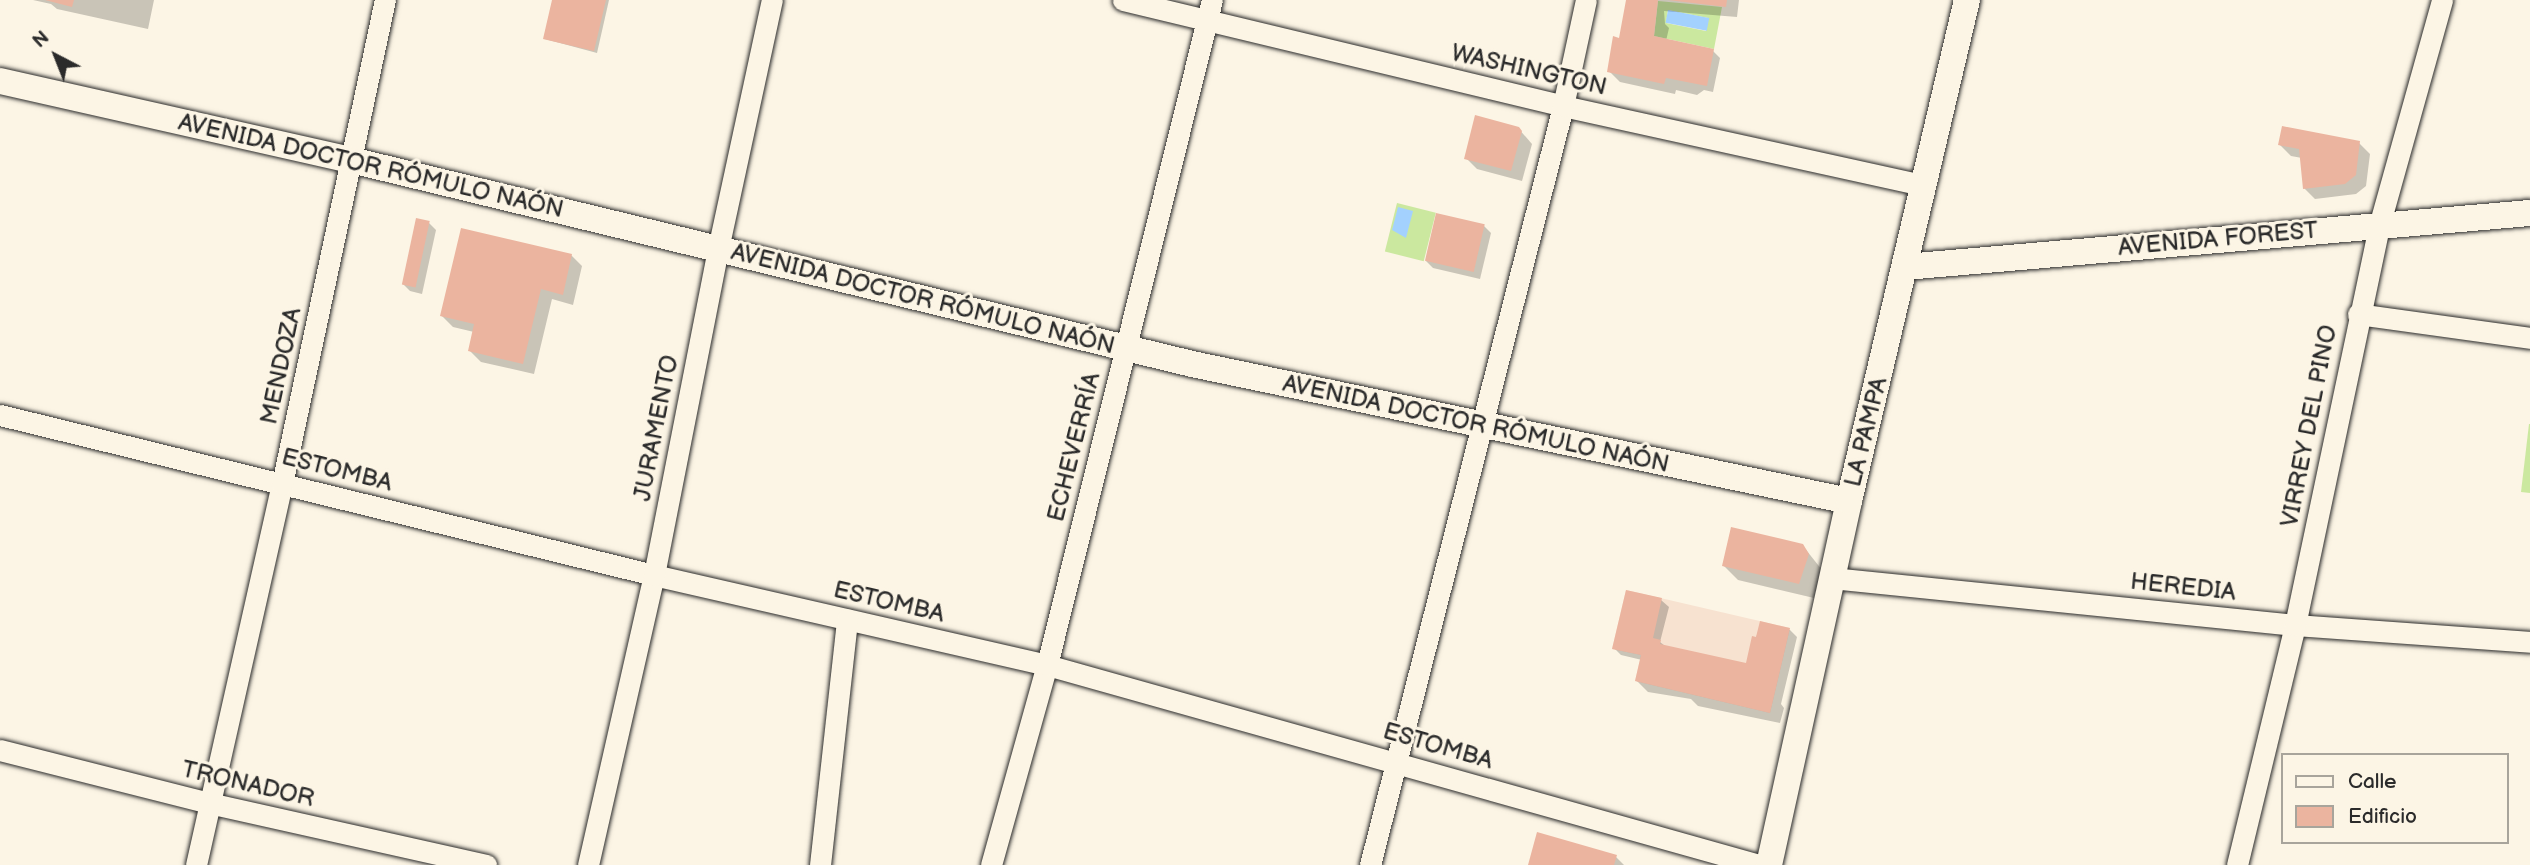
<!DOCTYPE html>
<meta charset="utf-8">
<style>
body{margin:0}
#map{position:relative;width:2530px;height:865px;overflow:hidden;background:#fcf5e5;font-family:"Balsamiq Sans",sans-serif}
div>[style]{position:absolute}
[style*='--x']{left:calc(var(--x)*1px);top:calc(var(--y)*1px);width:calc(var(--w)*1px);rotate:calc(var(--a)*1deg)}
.built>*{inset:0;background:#f7e2d0}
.green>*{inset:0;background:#cbe89f;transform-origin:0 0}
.water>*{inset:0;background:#a3d1fe;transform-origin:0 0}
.shadow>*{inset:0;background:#0003}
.building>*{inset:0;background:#ebb49f;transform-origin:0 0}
.roads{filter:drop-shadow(0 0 2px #2b2b2b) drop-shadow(0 0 2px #2b2b2b)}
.minor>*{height:21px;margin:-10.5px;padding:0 10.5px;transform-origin:10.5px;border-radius:10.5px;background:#fcf5e5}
.tertiary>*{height:26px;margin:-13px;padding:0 13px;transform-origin:13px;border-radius:13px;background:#fcf5e5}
span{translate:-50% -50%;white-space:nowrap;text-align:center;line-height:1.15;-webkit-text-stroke:6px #fcf5e5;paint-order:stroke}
.street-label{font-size:24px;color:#2b2b2b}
.legend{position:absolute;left:2281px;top:753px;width:228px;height:91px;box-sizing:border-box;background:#fcf5e5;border:2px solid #a8a49b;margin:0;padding:9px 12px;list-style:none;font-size:21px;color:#2b2b2b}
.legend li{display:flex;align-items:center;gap:14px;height:35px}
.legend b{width:35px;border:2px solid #a8a49b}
.north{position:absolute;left:21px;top:21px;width:70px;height:70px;-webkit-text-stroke:5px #fcf5e5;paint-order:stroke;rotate:318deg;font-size:19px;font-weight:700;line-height:28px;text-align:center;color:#2b2b2b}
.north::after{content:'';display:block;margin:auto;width:24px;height:32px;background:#2b2b2b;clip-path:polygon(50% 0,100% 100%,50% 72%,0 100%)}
</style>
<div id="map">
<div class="built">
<div style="clip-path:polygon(1626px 590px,1790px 628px,1770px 713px,1635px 681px,1641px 655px,1612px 649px)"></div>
</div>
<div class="green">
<div style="clip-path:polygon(evenodd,1658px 1px,1722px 7px,1714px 49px,1654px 36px,1658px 1px,1668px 10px,1708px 18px,1706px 31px,1666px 23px,1668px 10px)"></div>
<div style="left:1397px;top:203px;width:40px;height:50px;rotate:14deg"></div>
<div style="clip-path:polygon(2529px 424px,2530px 424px,2530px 493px,2521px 492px)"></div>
</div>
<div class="water">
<div style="left:1668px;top:10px;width:42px;height:13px;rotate:11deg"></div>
<div style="clip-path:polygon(1398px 207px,1413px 211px,1406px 238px,1392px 230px)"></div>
</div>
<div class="shadow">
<div style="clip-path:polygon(33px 0,154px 0,148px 29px,57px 9px,51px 4px)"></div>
<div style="clip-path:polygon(554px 0,609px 0,597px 53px,545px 39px)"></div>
<div style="clip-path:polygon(1628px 0,1739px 0,1737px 17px,1664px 11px,1665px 24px,1669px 28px,1666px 41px,1713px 51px,1720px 58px,1713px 92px,1704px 90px,1697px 95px,1676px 90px,1675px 94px,1620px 82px,1609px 71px,1621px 40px)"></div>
<div style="clip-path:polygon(1518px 128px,1532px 144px,1522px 181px,1477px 169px,1466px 158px)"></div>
<div style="clip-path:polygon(2359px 143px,2370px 154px,2366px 186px,2356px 194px,2315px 199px,2304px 188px,2302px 158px,2291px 156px,2280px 145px)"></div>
<div style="clip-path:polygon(429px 223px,436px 230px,422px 294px,410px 291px,403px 284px)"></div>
<div style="clip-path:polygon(1484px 226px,1491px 233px,1480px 279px,1433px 268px,1426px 261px)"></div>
<div style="clip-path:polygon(571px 255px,582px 266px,573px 305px,552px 299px,534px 374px,481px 362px,470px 351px,474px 332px,453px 327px,442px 316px)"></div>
<div style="clip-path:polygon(1803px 546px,1822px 570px,1814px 598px,1738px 580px,1724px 566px)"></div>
<div style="clip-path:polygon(1661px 600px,1669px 607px,1660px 642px,1665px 646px,1747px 665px,1761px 623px,1790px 630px,1797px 637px,1781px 704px,1784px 708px,1780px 723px,1698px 706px,1691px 699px,1648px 692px,1637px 681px,1642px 660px,1621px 655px,1614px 648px)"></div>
<div style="clip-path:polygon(1616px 857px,1624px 865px,1530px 865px)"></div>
</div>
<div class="building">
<div style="clip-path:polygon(45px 0,74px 0,72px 7px)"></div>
<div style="clip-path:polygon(552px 0,606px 0,594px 51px,543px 39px)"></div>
<div style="clip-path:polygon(1626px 0,1658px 0,1654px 36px,1714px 49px,1707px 86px,1666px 78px,1664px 84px,1607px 72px,1613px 36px,1619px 38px)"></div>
<div style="clip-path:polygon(1668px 0,1727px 0,1726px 7px)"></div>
<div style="clip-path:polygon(1475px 115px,1519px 127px,1522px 131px,1511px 171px,1464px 159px)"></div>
<div style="clip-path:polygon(2282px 126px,2360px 141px,2356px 175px,2345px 184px,2303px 189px,2299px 149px,2278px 145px)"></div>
<div style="left:1436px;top:213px;width:50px;height:49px;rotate:13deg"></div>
<div style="left:416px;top:218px;width:14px;height:68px;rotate:12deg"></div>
<div style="clip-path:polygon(461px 228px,572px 254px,563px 295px,541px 289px,523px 364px,468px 351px,474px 324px,440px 316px)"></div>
<div style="clip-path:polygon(1731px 527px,1803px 544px,1809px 554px,1799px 584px,1722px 566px)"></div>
<div style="clip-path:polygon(1626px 590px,1662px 598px,1653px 638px,1661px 640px,1660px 644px,1746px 663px,1752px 636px,1756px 637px,1760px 621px,1790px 628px,1770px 713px,1635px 681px,1641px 655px,1612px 649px)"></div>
<div style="clip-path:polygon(1537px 832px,1617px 855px,1614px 865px,1528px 865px)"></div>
</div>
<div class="roads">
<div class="minor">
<div style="--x:1123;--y:0;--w:453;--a:13.5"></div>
<div style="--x:1563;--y:106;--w:369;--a:12.4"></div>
<div style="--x:2358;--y:314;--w:174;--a:7.9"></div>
<div style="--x:0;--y:415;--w:673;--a:13.75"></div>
<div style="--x:654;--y:575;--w:403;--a:12.9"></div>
<div style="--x:1047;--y:665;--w:740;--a:15.69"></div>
<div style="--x:1832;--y:578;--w:465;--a:5.8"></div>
<div style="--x:2295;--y:625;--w:236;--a:4.1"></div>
<div style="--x:0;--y:750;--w:216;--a:14.2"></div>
<div style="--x:209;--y:803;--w:284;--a:12.6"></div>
<div style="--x:196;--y:865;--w:391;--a:-77.3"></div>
<div style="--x:282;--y:484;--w:495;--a:-78"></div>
<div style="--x:588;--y:865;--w:297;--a:-77.2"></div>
<div style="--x:654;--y:575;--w:332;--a:-78.9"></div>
<div style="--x:718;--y:249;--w:255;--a:-77.8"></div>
<div style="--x:820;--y:865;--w:247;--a:-83.7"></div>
<div style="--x:991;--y:865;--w:208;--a:-74.4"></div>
<div style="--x:1047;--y:665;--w:685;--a:-76.07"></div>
<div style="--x:1370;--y:865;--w:783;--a:-75.73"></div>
<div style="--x:1563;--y:106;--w:108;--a:-77.8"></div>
<div style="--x:2237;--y:865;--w:247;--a:-76.4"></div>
<div style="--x:2295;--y:625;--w:408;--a:-78.1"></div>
<div style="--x:2379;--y:226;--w:235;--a:-74.4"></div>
</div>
<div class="tertiary">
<div style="--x:0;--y:81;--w:360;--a:12.7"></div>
<div style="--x:351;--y:160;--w:865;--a:13.63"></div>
<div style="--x:1192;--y:364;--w:671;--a:11.78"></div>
<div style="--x:1905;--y:267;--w:627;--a:-4.94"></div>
<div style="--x:1769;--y:865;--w:373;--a:-77.6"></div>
<div style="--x:1849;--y:501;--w:515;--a:-76.75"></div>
</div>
</div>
<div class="street-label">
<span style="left:1529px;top:70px;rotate:13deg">WASHINGTON</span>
<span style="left:371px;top:166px;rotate:13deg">AVENIDA DOCTOR RÓMULO NAÓN</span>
<span style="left:2218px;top:239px;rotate:-5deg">AVENIDA FOREST</span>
<span style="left:923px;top:299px;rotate:14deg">AVENIDA DOCTOR RÓMULO NAÓN</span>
<span style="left:281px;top:366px;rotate:-78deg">MENDOZA</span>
<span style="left:1476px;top:424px;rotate:12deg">AVENIDA DOCTOR RÓMULO NAÓN</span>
<span style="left:2309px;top:426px;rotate:-79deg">VIRREY DEL PINO</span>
<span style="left:656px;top:428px;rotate:-79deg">JURAMENTO</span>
<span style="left:1866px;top:432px;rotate:-76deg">LA PAMPA</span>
<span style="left:1074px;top:447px;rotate:-76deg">ECHEVERRÍA</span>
<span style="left:337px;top:470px;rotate:14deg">ESTOMBA</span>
<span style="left:2183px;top:587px;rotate:6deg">HEREDIA</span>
<span style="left:889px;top:602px;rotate:13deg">ESTOMBA</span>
<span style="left:1438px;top:746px;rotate:16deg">ESTOMBA</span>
<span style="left:248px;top:784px;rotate:13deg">TRONADOR</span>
</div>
<ul class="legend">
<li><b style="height:9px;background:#fcf5e5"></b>Calle</li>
<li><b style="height:19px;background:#ebb49f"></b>Edificio</li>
</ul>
<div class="north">N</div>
</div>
